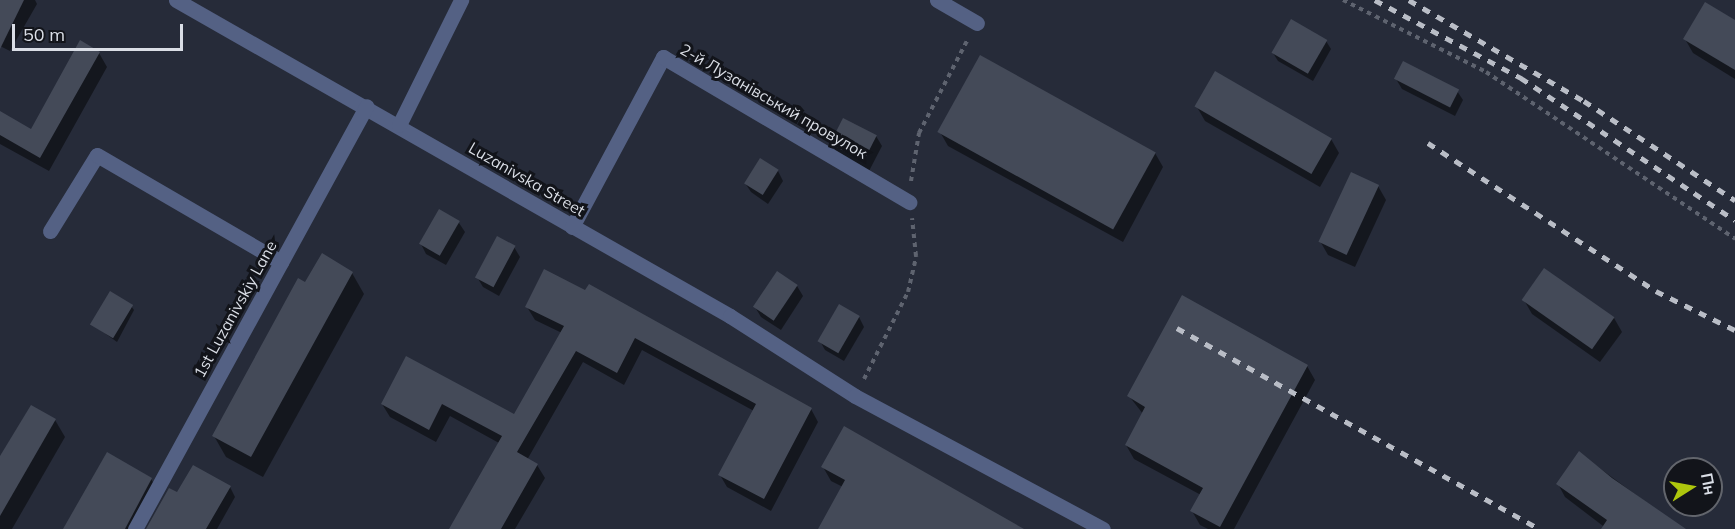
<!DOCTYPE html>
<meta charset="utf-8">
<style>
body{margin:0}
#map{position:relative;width:1735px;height:529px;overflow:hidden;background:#262b39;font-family:Mulish,sans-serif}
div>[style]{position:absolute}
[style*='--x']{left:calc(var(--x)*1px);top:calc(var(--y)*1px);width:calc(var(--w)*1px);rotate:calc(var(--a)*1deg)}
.shadow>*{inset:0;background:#0007}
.building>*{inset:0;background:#444a58;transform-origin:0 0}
.path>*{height:4px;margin-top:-2px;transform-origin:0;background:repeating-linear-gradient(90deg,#5e636f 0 4.5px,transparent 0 9px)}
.minor>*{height:15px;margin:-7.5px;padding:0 7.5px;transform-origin:7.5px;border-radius:7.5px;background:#546184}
.rail>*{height:4.5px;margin-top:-2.25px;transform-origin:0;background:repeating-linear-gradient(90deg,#b9bdc6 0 8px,transparent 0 16px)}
span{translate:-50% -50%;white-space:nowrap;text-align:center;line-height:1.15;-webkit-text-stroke:6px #12141a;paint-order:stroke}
.street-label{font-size:16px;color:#dadee6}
.north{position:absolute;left:1663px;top:457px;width:60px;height:60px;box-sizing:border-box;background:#12141a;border:2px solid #62656c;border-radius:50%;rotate:79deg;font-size:16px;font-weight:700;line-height:24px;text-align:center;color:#dadee6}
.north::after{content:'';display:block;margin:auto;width:21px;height:27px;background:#adc60d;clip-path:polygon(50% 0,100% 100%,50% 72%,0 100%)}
.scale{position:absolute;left:12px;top:24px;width:171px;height:27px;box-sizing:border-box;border:3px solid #dadee6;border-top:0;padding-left:8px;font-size:18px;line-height:21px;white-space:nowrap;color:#dadee6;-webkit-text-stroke:4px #12141a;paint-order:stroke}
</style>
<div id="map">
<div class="shadow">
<div style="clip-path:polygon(0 0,35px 0,37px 4px,10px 51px,0 46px)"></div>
<div style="clip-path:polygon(1735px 22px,1735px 79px,1693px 53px,1685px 39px)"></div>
<div style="clip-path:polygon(1326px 41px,1331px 49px,1313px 81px,1278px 61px,1273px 53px)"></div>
<div style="clip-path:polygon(99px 53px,107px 67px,49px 171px,0 144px,0 113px,31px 131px)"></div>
<div style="clip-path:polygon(1396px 79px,1457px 91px,1463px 100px,1455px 116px,1402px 89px)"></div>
<div style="clip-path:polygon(1197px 107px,1331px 139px,1339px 153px,1320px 187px,1205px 121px)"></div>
<div style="clip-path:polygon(940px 132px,1155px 153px,1163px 167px,1123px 242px,948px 146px)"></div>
<div style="clip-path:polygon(876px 136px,882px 146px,869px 171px,837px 154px,832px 144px)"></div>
<div style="clip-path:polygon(778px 171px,783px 181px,768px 204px,751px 192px,745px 183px)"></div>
<div style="clip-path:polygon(1378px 186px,1386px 200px,1355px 267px,1328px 255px,1320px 241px)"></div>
<div style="clip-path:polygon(459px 223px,465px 232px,446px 265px,426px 254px,421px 244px)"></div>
<div style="clip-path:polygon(514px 247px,520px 257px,499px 296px,483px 287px,477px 277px)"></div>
<div style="clip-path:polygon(545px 272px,811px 409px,818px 422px,771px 511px,727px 487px,720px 475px,754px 411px,642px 350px,624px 385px,583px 362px,527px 460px,537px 465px,545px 478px,515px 529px,451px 529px,499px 443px,450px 416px,436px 442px,390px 417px,382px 404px,407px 358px,514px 416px,562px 333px,535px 320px,527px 307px)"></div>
<div style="clip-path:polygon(352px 273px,364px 294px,263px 477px,226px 457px,214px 436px,306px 284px)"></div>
<div style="clip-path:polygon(777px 273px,797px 286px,803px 296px,781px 330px,761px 317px,755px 307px)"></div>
<div style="clip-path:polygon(1524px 300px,1614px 318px,1622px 332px,1600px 362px,1532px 314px)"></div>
<div style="clip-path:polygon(131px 306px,134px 310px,117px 342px,92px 324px)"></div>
<div style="clip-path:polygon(859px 317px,864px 327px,844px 361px,825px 350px,820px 341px)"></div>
<div style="clip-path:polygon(1307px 366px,1315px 380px,1234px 529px,1208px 529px,1200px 525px,1192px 511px,1201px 495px,1134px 459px,1126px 445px,1143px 414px,1129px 396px)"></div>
<div style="clip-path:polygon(55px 420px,65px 437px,12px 529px,0 529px,0 461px)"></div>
<div style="clip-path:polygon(1579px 453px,1677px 525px,1680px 529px,1607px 529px,1565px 497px,1558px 484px)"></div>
<div style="clip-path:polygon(823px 467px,1020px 529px,820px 529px,843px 487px,831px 481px)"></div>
<div style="clip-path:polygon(151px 479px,157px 489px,135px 529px,65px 529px)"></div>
<div style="clip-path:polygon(230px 487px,235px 497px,217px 529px,148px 529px,177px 494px)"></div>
</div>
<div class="building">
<div style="clip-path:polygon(0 0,24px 0,0 49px)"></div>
<div style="clip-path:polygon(1705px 2px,1735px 20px,1735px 70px,1683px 39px)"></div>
<div style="left:1291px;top:19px;width:42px;height:39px;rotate:30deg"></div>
<div style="clip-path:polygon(80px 40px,100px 52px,40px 158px,0 135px,0 111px,31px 129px)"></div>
<div style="left:980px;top:55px;width:201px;height:88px;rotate:29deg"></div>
<div style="left:1403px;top:61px;width:63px;height:20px;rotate:27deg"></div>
<div style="left:1215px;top:71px;width:135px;height:41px;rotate:30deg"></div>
<div style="left:843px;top:118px;width:38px;height:29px;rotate:27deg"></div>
<div style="left:760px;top:158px;width:22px;height:30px;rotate:32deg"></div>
<div style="left:1351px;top:172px;width:31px;height:77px;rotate:25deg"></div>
<div style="left:439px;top:209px;width:24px;height:40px;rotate:30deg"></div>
<div style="left:497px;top:236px;width:21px;height:47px;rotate:28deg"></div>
<div style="clip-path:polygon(322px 253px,353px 272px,251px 457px,212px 436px,298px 278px,305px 282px)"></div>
<div style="left:1544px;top:268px;width:86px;height:39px;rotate:35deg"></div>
<div style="clip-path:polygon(544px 269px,585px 290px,589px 284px,812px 408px,764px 499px,718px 475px,756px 404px,635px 338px,617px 373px,576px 351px,517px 452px,538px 464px,501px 529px,449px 529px,502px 436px,442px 404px,429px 430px,381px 404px,406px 356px,514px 414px,564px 326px,525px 307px)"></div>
<div style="left:777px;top:271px;width:25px;height:43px;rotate:34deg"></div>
<div style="left:110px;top:291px;width:27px;height:39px;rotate:31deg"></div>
<div style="clip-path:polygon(1182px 295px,1308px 365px,1220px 527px,1190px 511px,1203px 488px,1125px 445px,1145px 407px,1127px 396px)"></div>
<div style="left:839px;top:304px;width:24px;height:43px;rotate:30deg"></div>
<div style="clip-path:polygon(31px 405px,56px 419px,0 516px,0 456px)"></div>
<div style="clip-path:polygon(844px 426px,963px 494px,1024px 529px,818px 529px,845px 480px,821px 467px)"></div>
<div style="clip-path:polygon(1579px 451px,1612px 478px,1686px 529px,1601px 529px,1607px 520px,1556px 484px)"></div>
<div style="clip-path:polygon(107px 452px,152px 478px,125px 529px,63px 529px)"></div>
<div style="clip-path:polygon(193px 465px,231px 486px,206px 529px,146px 529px,169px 488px,177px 492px)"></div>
</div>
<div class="path">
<div style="--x:1343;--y:0;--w:160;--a:26.7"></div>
<div style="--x:1486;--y:72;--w:300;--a:33.8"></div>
<div style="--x:911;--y:181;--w:49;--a:-80.5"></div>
<div style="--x:919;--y:133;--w:106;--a:-62.5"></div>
<div style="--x:864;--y:379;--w:97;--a:-63.2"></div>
<div style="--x:908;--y:292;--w:37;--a:-77"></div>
<div style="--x:916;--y:256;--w:38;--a:-96"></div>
</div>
<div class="minor">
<div style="--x:176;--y:0;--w:638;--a:29.7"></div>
<div style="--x:730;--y:316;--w:148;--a:32.6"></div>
<div style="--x:855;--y:396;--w:281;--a:28.2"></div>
<div style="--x:937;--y:0;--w:46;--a:29.9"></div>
<div style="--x:399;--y:125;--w:140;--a:-63.6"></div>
<div style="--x:572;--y:227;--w:193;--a:-61.8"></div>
<div style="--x:663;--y:57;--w:286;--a:30.5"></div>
<div style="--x:50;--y:231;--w:89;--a:-58.3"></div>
<div style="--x:97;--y:155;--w:213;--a:30.2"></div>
<div style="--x:135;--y:529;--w:482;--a:-61.3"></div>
</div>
<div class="rail">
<div style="--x:1375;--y:0;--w:166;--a:28.1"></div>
<div style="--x:1521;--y:78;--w:257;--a:33.6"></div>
<div style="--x:1409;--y:0;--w:202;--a:30"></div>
<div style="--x:1584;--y:101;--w:181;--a:33.3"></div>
<div style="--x:1428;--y:143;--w:272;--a:33"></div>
<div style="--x:1656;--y:291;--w:88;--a:26.3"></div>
<div style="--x:1177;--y:328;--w:415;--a:29"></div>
</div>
<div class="street-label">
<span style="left:774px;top:101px;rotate:30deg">2-й Лузанівський провулок</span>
<span style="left:527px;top:179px;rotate:30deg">Luzanivska Street</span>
<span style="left:235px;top:309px;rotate:-61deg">1st Luzanivskiy Lane</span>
</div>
<div class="north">Пн</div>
<div class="scale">50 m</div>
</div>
